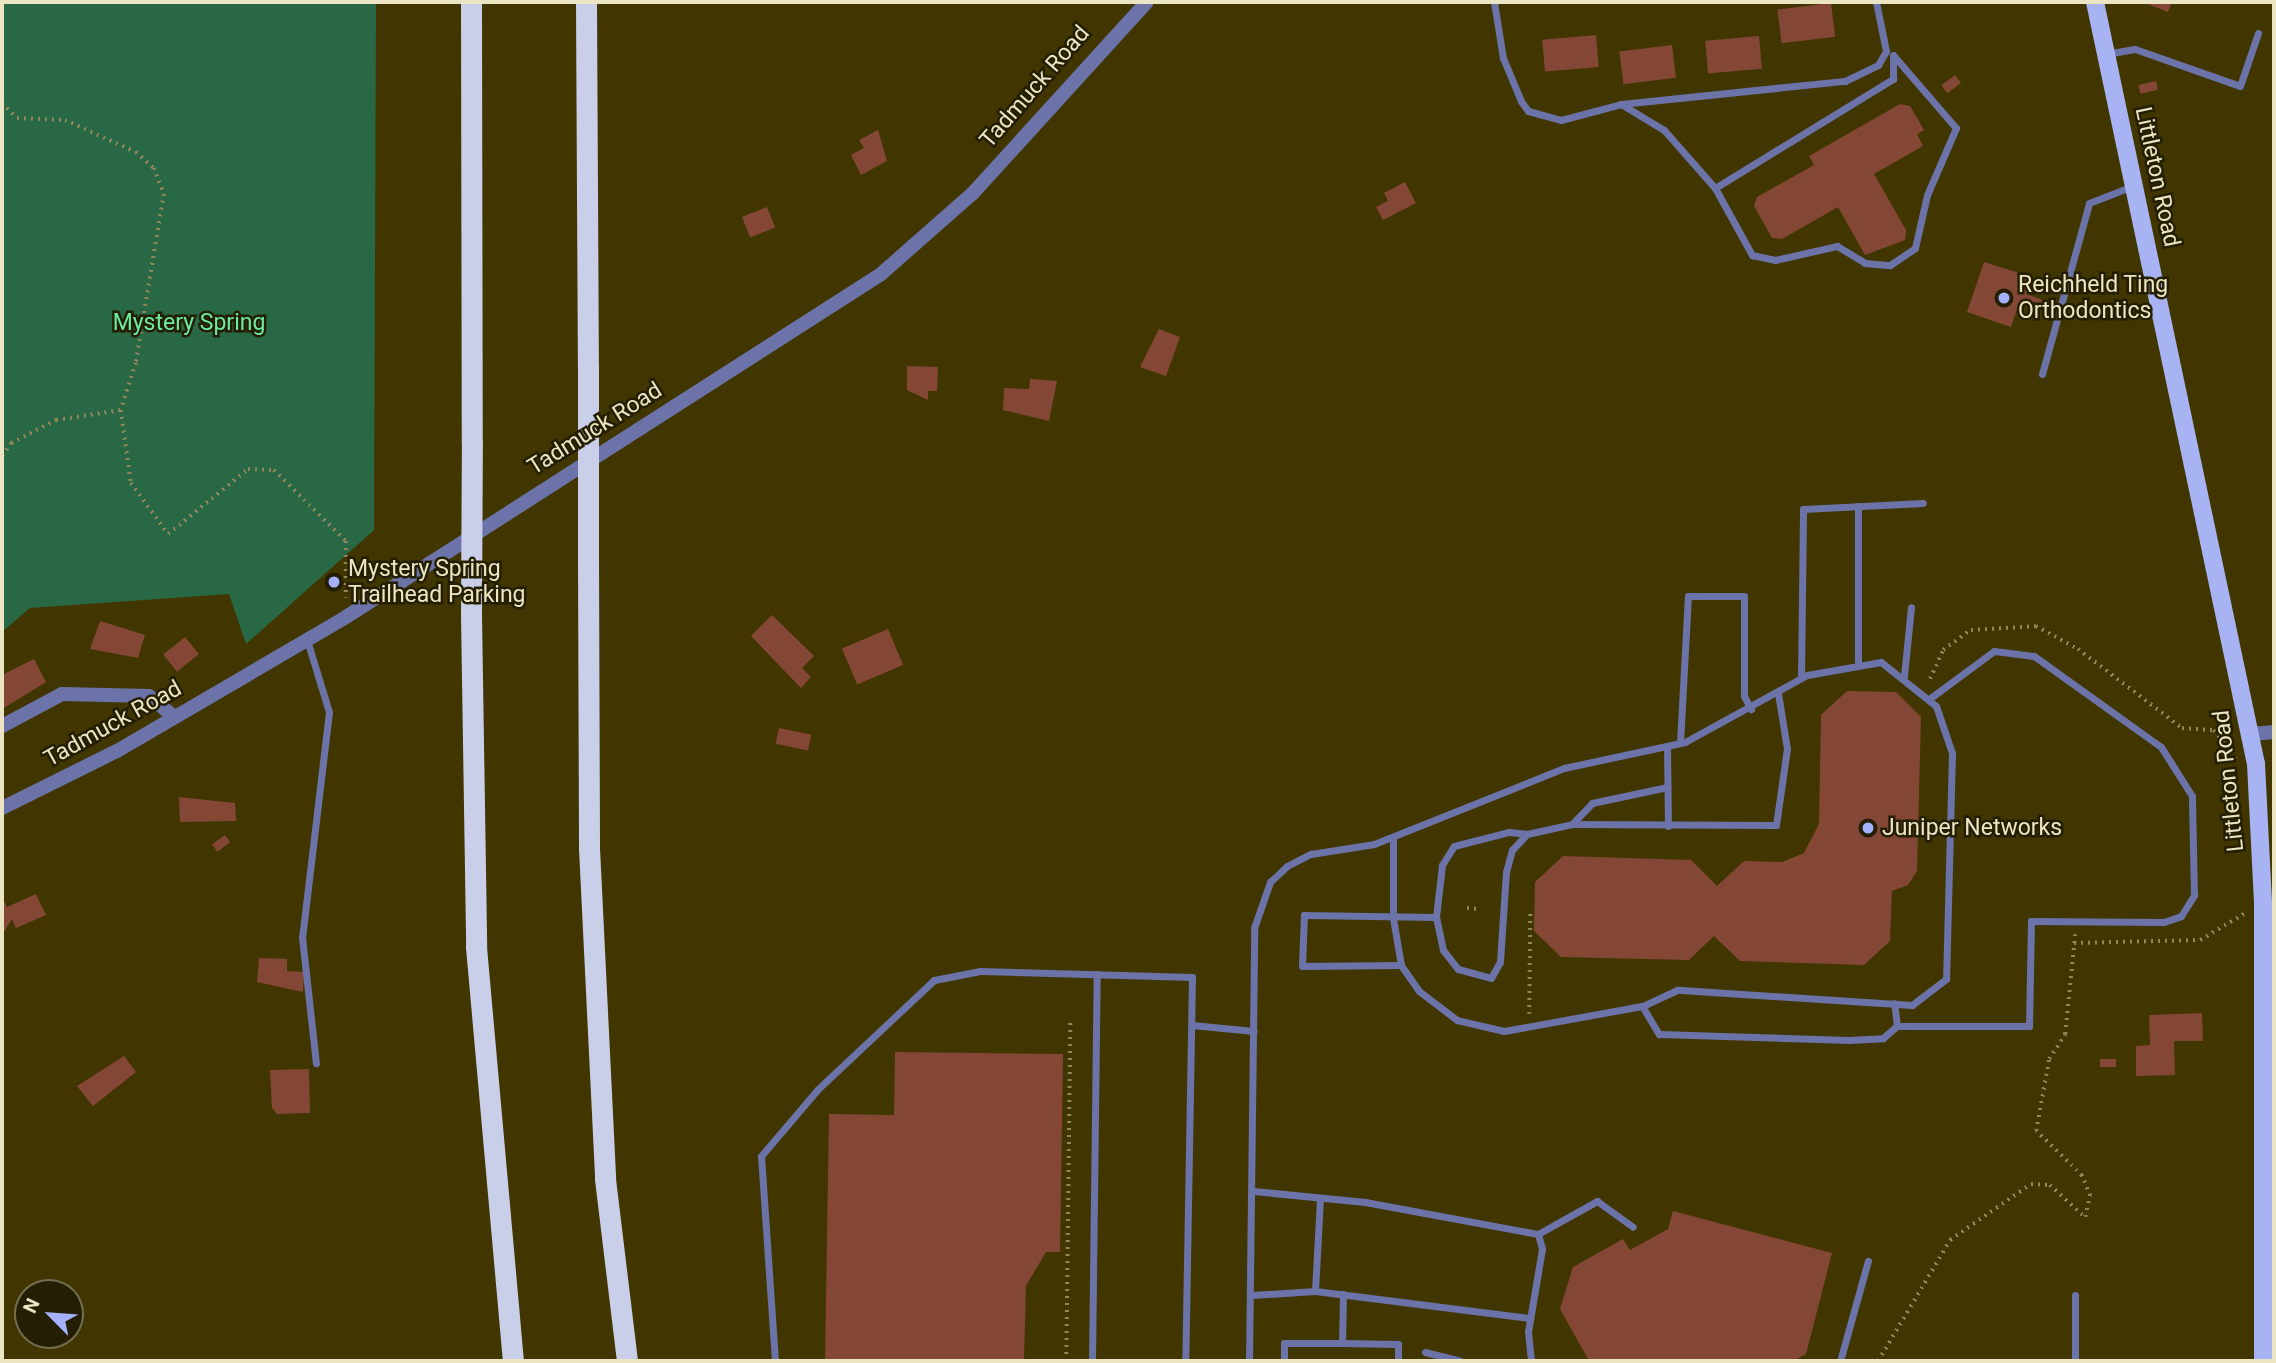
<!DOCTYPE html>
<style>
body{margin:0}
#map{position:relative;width:2276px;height:1363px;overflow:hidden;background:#413600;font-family:Roboto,sans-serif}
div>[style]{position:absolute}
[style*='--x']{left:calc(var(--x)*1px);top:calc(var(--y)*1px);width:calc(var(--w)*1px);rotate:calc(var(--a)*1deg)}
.green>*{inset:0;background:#286845}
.building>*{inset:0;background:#844736;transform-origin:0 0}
.path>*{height:3.5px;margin-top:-1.75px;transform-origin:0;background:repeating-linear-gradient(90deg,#8f865a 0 2px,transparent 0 7px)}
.service>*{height:7px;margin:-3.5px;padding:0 3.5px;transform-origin:3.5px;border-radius:3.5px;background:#6b73a8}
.minor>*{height:14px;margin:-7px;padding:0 7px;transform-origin:7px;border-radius:7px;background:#6b73a8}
.tertiary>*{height:14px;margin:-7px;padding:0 7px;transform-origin:7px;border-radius:7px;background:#6b73a8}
.primary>*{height:18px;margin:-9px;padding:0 9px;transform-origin:9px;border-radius:9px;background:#a8b3f3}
.motorway>*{height:21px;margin:-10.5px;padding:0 10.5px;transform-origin:10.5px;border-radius:10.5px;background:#cacfe9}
.motorway-bridge>*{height:21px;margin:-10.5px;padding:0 10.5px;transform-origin:10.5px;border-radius:10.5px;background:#cacfe9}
.dots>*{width:19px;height:19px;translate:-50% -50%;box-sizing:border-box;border:4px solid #241e03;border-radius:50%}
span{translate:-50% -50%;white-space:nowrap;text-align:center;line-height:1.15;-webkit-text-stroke:5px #241e03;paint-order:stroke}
.street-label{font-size:23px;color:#ece5c4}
.poi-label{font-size:23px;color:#ece5c4}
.left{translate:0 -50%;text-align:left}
.park-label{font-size:23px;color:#6beba4}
.frame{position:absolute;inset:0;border:4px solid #ece5c4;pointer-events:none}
.north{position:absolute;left:14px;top:1279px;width:70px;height:70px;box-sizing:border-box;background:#241e03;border:2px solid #746e50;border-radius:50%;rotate:295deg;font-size:19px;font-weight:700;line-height:28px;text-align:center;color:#ece5c4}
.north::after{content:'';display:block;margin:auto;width:24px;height:32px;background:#a5b1fc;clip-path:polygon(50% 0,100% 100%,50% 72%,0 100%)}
</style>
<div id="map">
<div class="green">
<div style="clip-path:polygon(2px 2px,376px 2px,374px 530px,246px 644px,229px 594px,30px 608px,2px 632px)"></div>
</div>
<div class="building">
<div style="clip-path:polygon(2143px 2px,2172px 2px,2168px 12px)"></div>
<div style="left:1831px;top:3px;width:34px;height:54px;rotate:83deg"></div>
<div style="left:1596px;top:35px;width:32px;height:54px;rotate:85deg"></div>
<div style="left:1759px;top:36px;width:33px;height:54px;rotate:85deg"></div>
<div style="left:1672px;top:45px;width:33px;height:53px;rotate:83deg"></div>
<div style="left:1955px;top:75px;width:10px;height:17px;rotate:53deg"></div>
<div style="left:2156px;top:81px;width:9px;height:18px;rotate:77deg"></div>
<div style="clip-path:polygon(1900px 104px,1910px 106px,1924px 130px,1917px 134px,1923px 146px,1874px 174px,1906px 230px,1905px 240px,1865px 255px,1838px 207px,1782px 239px,1772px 238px,1754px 206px,1757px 197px,1814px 165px,1809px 156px)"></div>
<div style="clip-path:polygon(878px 130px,887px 161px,861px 175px,851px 155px,864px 148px,859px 140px)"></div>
<div style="clip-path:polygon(1405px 182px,1416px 203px,1383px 220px,1376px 207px,1388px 201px,1384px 193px)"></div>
<div style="left:767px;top:207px;width:22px;height:27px;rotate:68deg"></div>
<div style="clip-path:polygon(1984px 262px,2032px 277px,2026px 294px,2051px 303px,2048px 311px,2020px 301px,2011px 327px,1967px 312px)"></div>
<div style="clip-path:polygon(1159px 329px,1180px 337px,1166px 376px,1140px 367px)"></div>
<div style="clip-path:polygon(907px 366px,938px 367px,937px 391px,928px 391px,928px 400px,907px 390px)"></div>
<div style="clip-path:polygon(1030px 379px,1057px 381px,1049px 421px,1003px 410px,1004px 388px,1029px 389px)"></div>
<div style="clip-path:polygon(772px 615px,814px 656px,802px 668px,811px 677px,801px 688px,751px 636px)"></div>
<div style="clip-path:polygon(100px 621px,145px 635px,138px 658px,90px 649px)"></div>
<div style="left:888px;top:629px;width:39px;height:50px;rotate:67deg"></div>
<div style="left:185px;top:637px;width:22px;height:28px;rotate:51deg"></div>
<div style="clip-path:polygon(34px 659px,46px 682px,4px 708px,2px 675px)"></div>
<div style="clip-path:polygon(1847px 691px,1896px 692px,1921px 717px,1917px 871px,1908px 885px,1892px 891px,1890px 941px,1864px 965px,1740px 961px,1714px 936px,1689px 960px,1561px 957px,1534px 931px,1535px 882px,1563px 856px,1691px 860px,1717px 886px,1744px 861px,1782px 862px,1804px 853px,1819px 824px,1821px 715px)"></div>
<div style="left:779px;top:728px;width:33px;height:16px;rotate:12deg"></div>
<div style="clip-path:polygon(179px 797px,235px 803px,236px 821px,180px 822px)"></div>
<div style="left:225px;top:835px;width:9px;height:16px;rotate:54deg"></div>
<div style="clip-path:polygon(36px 894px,46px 915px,16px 928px,12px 919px,2px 935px,2px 896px,7px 907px)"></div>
<div style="clip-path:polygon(259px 958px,287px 959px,287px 971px,304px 972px,303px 992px,257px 982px)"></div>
<div style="clip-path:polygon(2202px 1013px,2203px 1041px,2174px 1041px,2175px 1075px,2136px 1076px,2136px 1046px,2150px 1045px,2149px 1015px)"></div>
<div style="clip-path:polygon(895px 1052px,1063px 1054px,1060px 1252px,1046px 1252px,1026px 1286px,1024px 1361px,825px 1361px,829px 1114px,894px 1115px)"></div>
<div style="clip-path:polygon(124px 1056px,136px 1072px,93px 1106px,77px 1086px)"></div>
<div style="left:2100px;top:1059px;width:16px;height:8px"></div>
<div style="clip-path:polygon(309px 1069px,310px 1113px,277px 1114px,272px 1108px,270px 1070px)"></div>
<div style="clip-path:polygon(1673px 1211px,1832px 1253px,1806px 1354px,1793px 1361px,1588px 1359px,1560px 1309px,1573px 1267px,1623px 1239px,1630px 1250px,1668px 1229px)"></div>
</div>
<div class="path">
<div style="--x:2;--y:103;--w:21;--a:45"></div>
<div style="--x:17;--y:118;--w:47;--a:2.4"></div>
<div style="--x:65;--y:120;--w:78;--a:24.3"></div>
<div style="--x:136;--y:152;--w:24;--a:42"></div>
<div style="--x:154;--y:168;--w:28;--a:69"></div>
<div style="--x:164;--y:194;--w:171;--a:99.4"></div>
<div style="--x:136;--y:363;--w:49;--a:107.7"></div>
<div style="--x:121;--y:410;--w:74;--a:82.2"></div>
<div style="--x:131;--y:483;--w:63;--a:54"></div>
<div style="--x:168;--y:534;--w:103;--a:-39.1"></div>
<div style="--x:248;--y:469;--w:26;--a:2"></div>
<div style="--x:274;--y:470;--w:101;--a:44.6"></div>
<div style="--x:346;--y:541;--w:57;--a:90"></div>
<div style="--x:2;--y:456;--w:16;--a:-55"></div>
<div style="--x:11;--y:443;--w:51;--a:-27.1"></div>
<div style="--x:56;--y:420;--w:66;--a:-8.7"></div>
<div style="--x:1930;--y:679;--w:32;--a:-66"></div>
<div style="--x:1943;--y:650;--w:34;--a:-36"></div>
<div style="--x:1971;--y:630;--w:65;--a:-3.5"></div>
<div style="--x:2036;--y:626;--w:48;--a:28.7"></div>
<div style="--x:2078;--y:649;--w:131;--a:37.2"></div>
<div style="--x:2182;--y:728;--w:32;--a:4"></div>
<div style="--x:2214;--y:730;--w:36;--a:52"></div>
<div style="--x:1467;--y:908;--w:13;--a:4"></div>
<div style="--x:2074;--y:943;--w:126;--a:-1.4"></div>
<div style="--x:2200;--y:940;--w:55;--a:-30.8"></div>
<div style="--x:1529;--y:1014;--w:104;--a:-89.4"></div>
<div style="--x:1066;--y:1361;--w:339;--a:-89.3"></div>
<div style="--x:1878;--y:1361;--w:141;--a:-59.2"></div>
<div style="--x:1950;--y:1240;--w:98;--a:-34.7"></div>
<div style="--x:2031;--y:1184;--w:19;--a:3"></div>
<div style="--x:2050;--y:1185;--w:47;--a:42.4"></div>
<div style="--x:2085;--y:1217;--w:22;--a:-77"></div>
<div style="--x:2090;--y:1196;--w:22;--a:-112"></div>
<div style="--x:2082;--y:1176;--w:64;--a:-135.6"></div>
<div style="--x:2036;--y:1131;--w:73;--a:-79.8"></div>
<div style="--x:2049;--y:1059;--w:30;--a:-57"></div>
<div style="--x:2065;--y:1034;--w:100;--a:-84.3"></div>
</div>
<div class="service">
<div style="--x:1494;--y:2;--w:57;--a:80.9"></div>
<div style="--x:1503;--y:58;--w:47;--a:67.3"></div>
<div style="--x:1521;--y:101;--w:12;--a:55"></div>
<div style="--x:1528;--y:111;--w:34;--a:15"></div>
<div style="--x:1561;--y:120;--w:62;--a:-14.9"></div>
<div style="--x:1621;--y:104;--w:225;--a:-5.9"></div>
<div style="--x:1845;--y:81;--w:37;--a:-26"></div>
<div style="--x:1878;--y:65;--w:16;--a:-60"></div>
<div style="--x:1886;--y:51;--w:50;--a:-101.5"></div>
<div style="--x:2106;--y:54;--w:29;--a:-10"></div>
<div style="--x:2135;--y:49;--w:111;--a:19.4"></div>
<div style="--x:2240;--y:86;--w:56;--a:-71.2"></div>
<div style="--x:1621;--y:104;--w:50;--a:31.2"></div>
<div style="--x:1664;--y:130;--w:77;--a:48.7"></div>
<div style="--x:1715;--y:188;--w:77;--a:61.1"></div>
<div style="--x:1752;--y:255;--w:24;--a:12"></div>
<div style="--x:1775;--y:260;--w:64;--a:-12.7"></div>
<div style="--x:1837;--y:246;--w:33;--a:31"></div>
<div style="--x:1865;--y:263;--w:25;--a:5"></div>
<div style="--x:1890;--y:265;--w:30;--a:-34"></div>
<div style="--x:1915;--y:248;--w:54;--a:-77.2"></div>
<div style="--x:1927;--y:195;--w:73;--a:-66.6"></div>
<div style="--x:1956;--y:128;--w:96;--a:-130.8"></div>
<div style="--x:1715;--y:188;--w:209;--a:-31.5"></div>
<div style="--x:1893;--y:79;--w:24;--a:-90"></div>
<div style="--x:2042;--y:374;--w:177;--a:-74.6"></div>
<div style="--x:2089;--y:203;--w:47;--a:-21.1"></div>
<div style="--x:307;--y:640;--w:75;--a:73"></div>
<div style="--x:329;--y:712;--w:227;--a:96.8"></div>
<div style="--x:302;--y:937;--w:127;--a:83.7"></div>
<div style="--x:1858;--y:663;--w:157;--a:-90"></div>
<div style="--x:1904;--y:676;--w:69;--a:-84.2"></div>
<div style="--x:1801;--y:678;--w:169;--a:-89.3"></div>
<div style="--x:1803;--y:509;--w:120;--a:-2.9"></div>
<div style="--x:1680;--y:743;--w:147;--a:-86.9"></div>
<div style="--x:1688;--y:596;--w:56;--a:0"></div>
<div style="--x:1744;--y:596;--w:100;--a:90"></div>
<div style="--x:1744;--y:696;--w:15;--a:62"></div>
<div style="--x:1667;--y:746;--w:80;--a:89.3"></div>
<div style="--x:1572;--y:824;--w:29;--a:-46"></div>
<div style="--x:1592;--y:803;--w:77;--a:-12"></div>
<div style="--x:1436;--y:917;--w:52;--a:-83.4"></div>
<div style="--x:1442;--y:865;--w:22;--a:-58"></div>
<div style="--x:1454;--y:846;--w:57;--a:-14.3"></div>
<div style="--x:1509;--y:832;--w:18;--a:6"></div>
<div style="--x:1401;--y:965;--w:99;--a:179.4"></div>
<div style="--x:1302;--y:966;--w:51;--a:-87.8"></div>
<div style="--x:1304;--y:915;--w:132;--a:0.9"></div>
<div style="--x:1436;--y:917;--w:34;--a:78"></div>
<div style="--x:1443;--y:950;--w:24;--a:52"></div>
<div style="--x:1458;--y:969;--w:34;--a:15"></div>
<div style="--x:1491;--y:978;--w:18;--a:-61"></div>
<div style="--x:1500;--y:962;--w:90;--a:-86.2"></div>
<div style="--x:1506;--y:872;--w:23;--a:-75"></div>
<div style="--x:1512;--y:850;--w:22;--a:-47"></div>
<div style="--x:1527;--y:834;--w:46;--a:-12.5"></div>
<div style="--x:1572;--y:824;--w:204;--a:0.3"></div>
<div style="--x:1776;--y:825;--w:77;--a:-81.8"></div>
<div style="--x:1787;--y:749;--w:57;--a:-99.1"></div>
<div style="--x:1642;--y:1006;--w:33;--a:59"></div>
<div style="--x:1659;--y:1034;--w:190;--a:1.8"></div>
<div style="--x:1849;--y:1040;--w:34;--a:-3"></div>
<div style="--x:1883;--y:1038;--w:18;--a:-41"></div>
<div style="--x:1897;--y:1026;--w:23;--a:-97"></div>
<div style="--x:1192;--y:1025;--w:62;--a:5.5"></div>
<div style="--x:1897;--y:1026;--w:132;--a:0"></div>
<div style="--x:2029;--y:1026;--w:105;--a:-88.9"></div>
<div style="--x:2031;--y:921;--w:133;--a:0.4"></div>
<div style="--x:2164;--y:922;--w:18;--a:-19"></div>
<div style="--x:2181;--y:916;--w:25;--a:-58"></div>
<div style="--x:2194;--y:895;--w:99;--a:-91.2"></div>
<div style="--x:2192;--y:796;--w:58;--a:-122.3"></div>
<div style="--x:2161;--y:747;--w:156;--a:-144.4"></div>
<div style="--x:2034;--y:656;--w:40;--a:-172.9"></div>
<div style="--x:1994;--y:651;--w:81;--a:143.6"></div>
<div style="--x:1253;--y:1191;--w:113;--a:5.6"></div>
<div style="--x:1365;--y:1202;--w:176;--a:10.5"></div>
<div style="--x:1538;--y:1234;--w:16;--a:75"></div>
<div style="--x:1542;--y:1249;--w:84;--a:99.6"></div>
<div style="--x:1528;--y:1332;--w:29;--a:84"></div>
<div style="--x:1538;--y:1234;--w:68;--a:-29.2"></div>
<div style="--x:1597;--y:1201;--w:44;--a:35.8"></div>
<div style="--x:1315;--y:1291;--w:93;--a:-86.9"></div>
<div style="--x:1252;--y:1295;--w:63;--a:-3.6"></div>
<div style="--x:1315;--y:1291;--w:217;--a:7.2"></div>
<div style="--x:2075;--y:1295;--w:66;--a:90"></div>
<div style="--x:1342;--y:1343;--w:49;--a:-88.8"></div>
<div style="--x:1425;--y:1352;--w:36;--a:14"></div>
<div style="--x:775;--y:1361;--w:205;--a:-93.9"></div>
<div style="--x:761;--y:1156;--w:88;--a:-49.6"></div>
<div style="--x:818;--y:1089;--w:159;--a:-43.2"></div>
<div style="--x:934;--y:980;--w:47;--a:-11.1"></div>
<div style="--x:980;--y:971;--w:212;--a:1.6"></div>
<div style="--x:1192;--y:977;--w:384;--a:91"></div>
<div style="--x:1092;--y:1361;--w:387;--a:-89.3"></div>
<div style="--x:1249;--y:1361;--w:433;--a:-89.3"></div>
<div style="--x:1254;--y:928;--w:49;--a:-70.8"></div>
<div style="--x:1270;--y:882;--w:23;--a:-43"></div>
<div style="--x:1287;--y:866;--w:27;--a:-27"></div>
<div style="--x:1311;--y:854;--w:64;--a:-9"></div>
<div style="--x:1374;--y:844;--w:205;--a:-21.8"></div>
<div style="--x:1564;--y:768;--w:124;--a:-12.1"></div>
<div style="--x:1685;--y:742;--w:139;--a:-28.8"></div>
<div style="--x:1807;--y:675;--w:75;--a:-10"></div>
<div style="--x:1881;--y:662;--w:70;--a:38.7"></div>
<div style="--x:1936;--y:706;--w:50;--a:71.2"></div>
<div style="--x:1952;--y:753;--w:226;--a:91.5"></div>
<div style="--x:1946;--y:979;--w:43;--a:142.6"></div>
<div style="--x:1912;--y:1005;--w:235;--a:-176.3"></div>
<div style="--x:1677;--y:990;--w:38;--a:155"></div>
<div style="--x:1642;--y:1006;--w:140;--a:169.7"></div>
<div style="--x:1504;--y:1031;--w:48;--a:-166.8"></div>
<div style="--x:1457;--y:1020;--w:48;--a:-142.7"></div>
<div style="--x:1419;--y:991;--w:32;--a:-125"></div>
<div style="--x:1401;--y:965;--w:48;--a:-99.7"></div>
<div style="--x:1393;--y:918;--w:81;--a:-90"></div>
<div style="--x:1284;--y:1361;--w:18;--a:-90"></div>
<div style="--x:1284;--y:1343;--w:58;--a:0"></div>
<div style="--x:1342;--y:1343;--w:56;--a:1"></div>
<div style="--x:1398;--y:1344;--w:17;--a:90"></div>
<div style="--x:1840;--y:1361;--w:104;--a:-74.4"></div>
</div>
<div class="minor">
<div style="--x:2;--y:726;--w:68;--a:-28.1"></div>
<div style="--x:62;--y:694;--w:87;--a:1.3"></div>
<div style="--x:149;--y:696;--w:33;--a:40"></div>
<div style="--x:2252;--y:734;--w:22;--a:-5"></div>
</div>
<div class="tertiary">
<div style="--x:2;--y:808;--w:128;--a:-26.4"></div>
<div style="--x:117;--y:751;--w:265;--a:-30.3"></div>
<div style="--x:346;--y:617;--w:636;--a:-32.66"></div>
<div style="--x:881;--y:274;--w:123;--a:-41.4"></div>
<div style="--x:973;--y:193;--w:258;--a:-47.7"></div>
</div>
<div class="primary">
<div style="--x:2095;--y:2;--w:779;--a:78.07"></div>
<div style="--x:2256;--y:764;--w:140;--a:87.1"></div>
<div style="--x:2263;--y:904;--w:457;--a:90"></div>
</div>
<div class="motorway">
<div style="--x:471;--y:2;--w:441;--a:89.9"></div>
<div style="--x:586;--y:2;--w:365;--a:89.7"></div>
<div style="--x:588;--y:555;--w:293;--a:89.8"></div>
<div style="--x:589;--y:848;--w:331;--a:87.2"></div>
<div style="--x:605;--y:1179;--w:183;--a:83.1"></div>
<div style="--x:471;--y:615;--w:332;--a:89.1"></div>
<div style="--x:476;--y:947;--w:416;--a:84.9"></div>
</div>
<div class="motorway-bridge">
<div style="--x:588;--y:555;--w:188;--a:-90"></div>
<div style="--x:471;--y:615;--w:172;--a:-89.7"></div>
</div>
<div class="dots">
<div style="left:2004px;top:298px;background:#a5b1fc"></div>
<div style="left:334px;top:582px;background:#a5b1fc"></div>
<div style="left:1868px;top:828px;background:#a5b1fc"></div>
</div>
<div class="street-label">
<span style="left:1035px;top:87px;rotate:-49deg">Tadmuck Road</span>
<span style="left:2157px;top:177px;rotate:78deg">Littleton Road</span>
<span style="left:595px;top:429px;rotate:-32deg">Tadmuck Road</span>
<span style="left:113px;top:724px;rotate:-29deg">Tadmuck Road</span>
<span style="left:2229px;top:781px;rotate:-96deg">Littleton Road</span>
</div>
<div class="poi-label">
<span class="left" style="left:2018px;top:298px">Reichheld Ting<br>Orthodontics</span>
<span class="left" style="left:348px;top:582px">Mystery Spring<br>Trailhead Parking</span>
<span class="left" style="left:1882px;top:828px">Juniper Networks</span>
</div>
<div class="park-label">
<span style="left:189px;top:323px">Mystery Spring</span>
</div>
<div class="frame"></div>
<div class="north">N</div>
</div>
